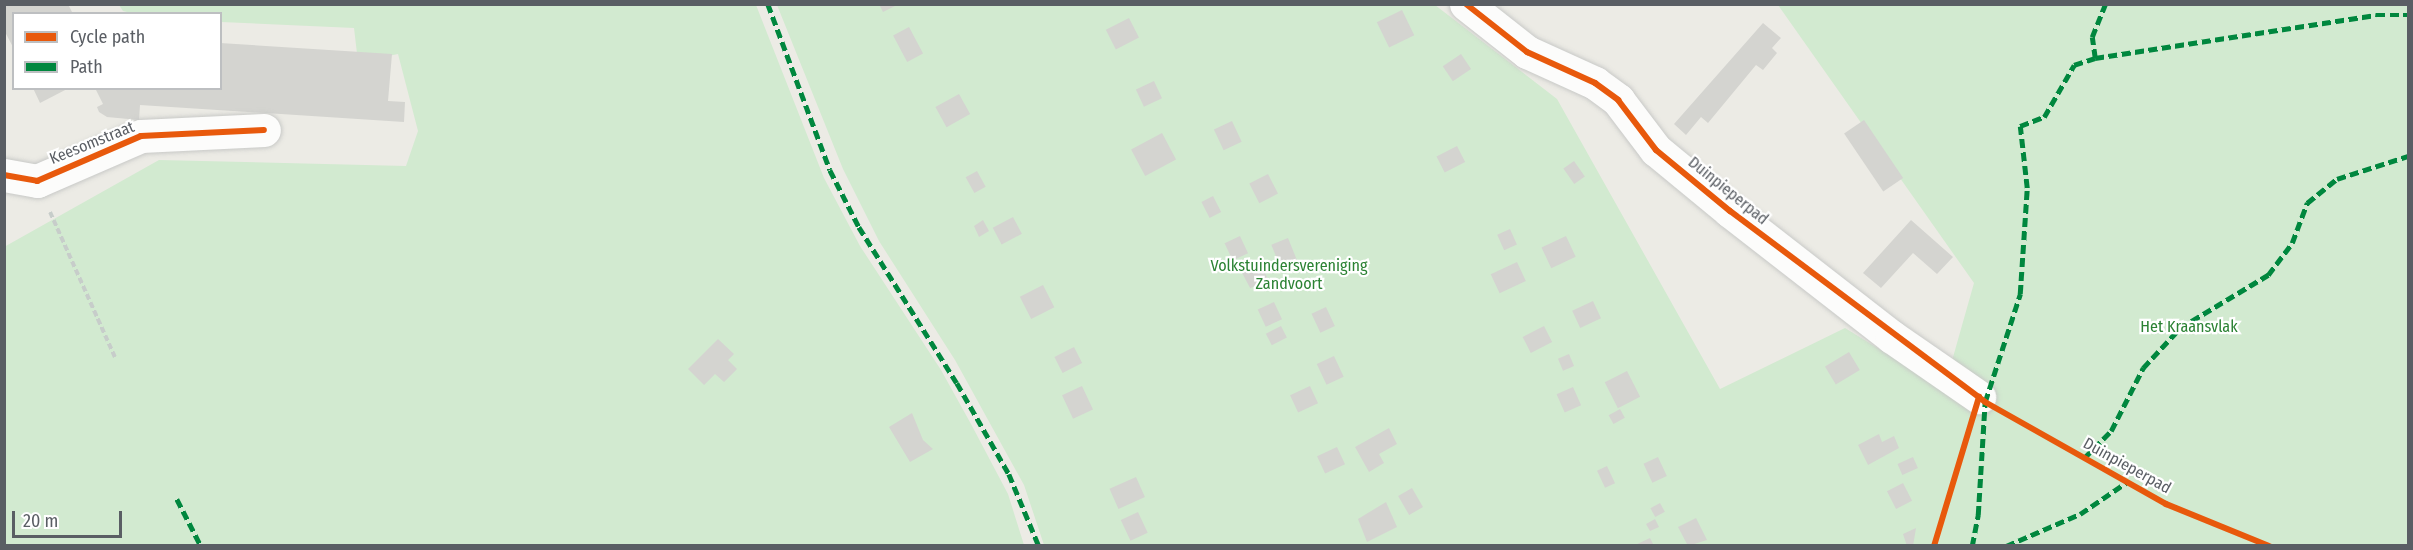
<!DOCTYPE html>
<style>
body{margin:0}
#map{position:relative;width:2413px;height:550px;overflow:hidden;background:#ecebe5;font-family:"Fira Sans Condensed",sans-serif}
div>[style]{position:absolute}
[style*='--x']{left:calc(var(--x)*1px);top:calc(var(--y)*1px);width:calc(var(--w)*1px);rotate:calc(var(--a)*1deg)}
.green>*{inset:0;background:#d2ead0}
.building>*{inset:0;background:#d4d4d0;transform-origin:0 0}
.path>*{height:4px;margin-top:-2px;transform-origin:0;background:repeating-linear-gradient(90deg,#c7cdca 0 6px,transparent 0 9px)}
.roads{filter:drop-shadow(0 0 2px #c8c9c7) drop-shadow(0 0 2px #c8c9c7)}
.street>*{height:33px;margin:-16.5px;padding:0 16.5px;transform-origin:16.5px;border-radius:16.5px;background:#fcfcfb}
.quiet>*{height:4.5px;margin-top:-2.25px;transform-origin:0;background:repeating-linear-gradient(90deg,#00873e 0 9px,transparent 0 13.5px)}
.cycleway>*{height:6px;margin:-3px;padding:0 3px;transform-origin:3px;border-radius:3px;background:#e8590c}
span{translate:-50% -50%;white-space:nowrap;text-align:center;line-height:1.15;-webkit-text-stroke:4.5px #fff;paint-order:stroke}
.street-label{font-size:16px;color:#5a5e64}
.park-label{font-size:16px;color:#2b8233}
.frame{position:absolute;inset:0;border:6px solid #5a5e64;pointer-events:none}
.legend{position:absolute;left:12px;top:12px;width:210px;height:78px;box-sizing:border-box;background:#fff;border:2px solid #bdbfc1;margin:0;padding:8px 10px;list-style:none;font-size:18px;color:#5a5e64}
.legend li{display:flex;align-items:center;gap:12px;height:30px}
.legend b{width:30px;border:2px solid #bdbfc1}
.scale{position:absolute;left:12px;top:511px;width:110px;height:27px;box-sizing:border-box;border:3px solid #5a5e64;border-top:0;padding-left:8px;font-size:18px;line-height:21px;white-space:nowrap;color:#5a5e64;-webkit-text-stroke:4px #fff;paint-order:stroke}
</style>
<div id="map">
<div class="green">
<div style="clip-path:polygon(119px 5px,756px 5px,824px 178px,860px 246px,941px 370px,971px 424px,1008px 494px,1024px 545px,5px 545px,4px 247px,159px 160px,406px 166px,418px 131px,398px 54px,358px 62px,354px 28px,221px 22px,220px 14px,131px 13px,123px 11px)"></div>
<div style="clip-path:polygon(777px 5px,1435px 5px,1557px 99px,1720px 389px,1845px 328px,1944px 389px,1974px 283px,1778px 5px,2408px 5px,2408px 545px,1044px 545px,1024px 485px,955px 360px,879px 241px,843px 169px)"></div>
</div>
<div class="building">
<div style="clip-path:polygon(4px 4px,68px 4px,73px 14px,14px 14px,14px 49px,4px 30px)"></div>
<div style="clip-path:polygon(879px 4px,894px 4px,895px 6px,883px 12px)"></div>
<div style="left:1402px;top:10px;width:28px;height:28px;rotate:64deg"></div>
<div style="left:1129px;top:18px;width:22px;height:26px;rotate:63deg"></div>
<div style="clip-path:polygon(1763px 23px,1781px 38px,1772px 48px,1777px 53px,1763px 70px,1756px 65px,1708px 123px,1701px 117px,1686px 135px,1674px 124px)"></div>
<div style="left:909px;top:27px;width:30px;height:18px;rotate:62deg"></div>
<div style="clip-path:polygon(220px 43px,392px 54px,388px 101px,405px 102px,404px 122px,140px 105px,139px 120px,107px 117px,99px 112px,97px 107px,103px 104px,95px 88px,220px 88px)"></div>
<div style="left:1461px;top:54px;width:18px;height:22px;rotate:56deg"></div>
<div style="left:1154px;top:81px;width:19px;height:20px;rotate:65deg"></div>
<div style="clip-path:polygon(33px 88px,69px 88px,40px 103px)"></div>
<div style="left:959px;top:94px;width:23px;height:27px;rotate:61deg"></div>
<div style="left:1864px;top:120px;width:70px;height:24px;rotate:56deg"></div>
<div style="left:1232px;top:121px;width:23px;height:20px;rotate:65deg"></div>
<div style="left:1162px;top:133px;width:30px;height:35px;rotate:62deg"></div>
<div style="left:1457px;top:146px;width:18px;height:23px;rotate:63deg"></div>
<div style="left:1574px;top:161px;width:19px;height:13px;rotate:55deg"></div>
<div style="left:977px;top:171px;width:18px;height:13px;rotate:61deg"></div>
<div style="left:1268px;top:174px;width:22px;height:21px;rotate:63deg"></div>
<div style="left:1213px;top:196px;width:18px;height:13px;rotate:63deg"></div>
<div style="left:1013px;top:217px;width:19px;height:23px;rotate:62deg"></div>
<div style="clip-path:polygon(983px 220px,989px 231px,979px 237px,974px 226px)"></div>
<div style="clip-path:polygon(1911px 220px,1953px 257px,1937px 274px,1913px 253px,1881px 288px,1863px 273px)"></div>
<div style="left:1510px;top:229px;width:17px;height:14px;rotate:66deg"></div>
<div style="left:1240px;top:236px;width:19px;height:17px;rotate:65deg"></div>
<div style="left:1566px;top:236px;width:23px;height:27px;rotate:65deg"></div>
<div style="left:1288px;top:238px;width:24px;height:18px;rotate:68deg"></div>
<div style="left:1259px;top:262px;width:19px;height:20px;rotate:62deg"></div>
<div style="left:1517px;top:262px;width:21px;height:29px;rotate:65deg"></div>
<div style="left:1043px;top:285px;width:25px;height:26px;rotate:63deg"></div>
<div style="left:1593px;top:301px;width:19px;height:23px;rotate:65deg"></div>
<div style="left:1274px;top:302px;width:19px;height:18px;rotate:65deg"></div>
<div style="left:1326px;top:307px;width:21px;height:16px;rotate:65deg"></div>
<div style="left:1281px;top:326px;width:13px;height:17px;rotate:63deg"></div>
<div style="left:1544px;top:326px;width:18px;height:24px;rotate:63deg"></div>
<div style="clip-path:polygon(718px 339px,734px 354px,728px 360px,737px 369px,724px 382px,715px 374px,704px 385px,688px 369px)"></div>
<div style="left:1074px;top:347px;width:18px;height:22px;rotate:63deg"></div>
<div style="left:1849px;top:352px;width:21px;height:28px;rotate:59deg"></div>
<div style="left:1569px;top:354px;width:13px;height:12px;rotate:67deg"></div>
<div style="left:1334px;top:356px;width:23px;height:19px;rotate:65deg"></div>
<div style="left:1627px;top:371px;width:29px;height:25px;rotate:63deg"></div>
<div style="left:1082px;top:386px;width:26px;height:22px;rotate:65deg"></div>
<div style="left:1310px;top:386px;width:19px;height:22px;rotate:65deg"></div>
<div style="left:1573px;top:387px;width:20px;height:18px;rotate:66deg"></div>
<div style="left:1620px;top:409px;width:10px;height:13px;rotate:61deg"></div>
<div style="clip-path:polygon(912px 413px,923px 440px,933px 449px,910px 462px,889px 427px)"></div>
<div style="clip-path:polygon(1389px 428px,1397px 444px,1379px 454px,1384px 463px,1369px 472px,1355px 447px)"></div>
<div style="clip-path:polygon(1879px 434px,1882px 442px,1894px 436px,1899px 448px,1868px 465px,1858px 445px)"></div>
<div style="left:1337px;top:447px;width:19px;height:22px;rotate:65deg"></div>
<div style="left:1658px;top:457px;width:21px;height:16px;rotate:65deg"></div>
<div style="left:1913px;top:457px;width:12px;height:17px;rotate:66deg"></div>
<div style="left:1607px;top:466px;width:19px;height:11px;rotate:65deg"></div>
<div style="left:1136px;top:477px;width:22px;height:29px;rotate:66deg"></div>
<div style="left:1903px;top:483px;width:20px;height:18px;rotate:63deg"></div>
<div style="left:1412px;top:488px;width:22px;height:16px;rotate:60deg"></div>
<div style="clip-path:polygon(1386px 502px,1397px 527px,1367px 542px,1358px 519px)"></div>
<div style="left:1660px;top:503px;width:10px;height:11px;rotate:61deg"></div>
<div style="left:1138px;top:512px;width:23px;height:19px;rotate:65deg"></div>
<div style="clip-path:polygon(1696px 518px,1707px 540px,1688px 546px,1678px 527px)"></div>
<div style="clip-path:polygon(1655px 519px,1659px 527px,1650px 531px,1646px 524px)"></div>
<div style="clip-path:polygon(1916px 528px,1913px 546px,1907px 546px,1903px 534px)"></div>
<div style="clip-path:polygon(1650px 538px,1654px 546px,1633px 546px)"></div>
</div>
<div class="path">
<div style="--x:50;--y:212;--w:159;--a:65.9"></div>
</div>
<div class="roads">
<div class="street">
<div style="--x:1466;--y:4;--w:78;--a:38.2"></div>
<div style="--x:1527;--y:52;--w:75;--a:24.5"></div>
<div style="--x:1595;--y:83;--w:29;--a:36"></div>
<div style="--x:1618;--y:100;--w:63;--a:52.8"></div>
<div style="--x:1656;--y:150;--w:96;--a:39.5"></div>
<div style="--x:1730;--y:211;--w:205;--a:37.9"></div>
<div style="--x:1892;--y:337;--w:106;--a:34.6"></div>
<div style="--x:4;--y:175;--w:34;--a:10"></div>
<div style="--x:37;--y:181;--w:113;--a:-23.4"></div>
<div style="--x:141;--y:136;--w:123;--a:-2.8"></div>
</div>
</div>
<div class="quiet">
<div style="--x:768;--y:4;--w:177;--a:69.5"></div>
<div style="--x:830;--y:170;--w:64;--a:63"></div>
<div style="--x:859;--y:227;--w:184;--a:57.9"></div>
<div style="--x:957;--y:383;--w:105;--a:60.3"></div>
<div style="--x:1009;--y:474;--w:78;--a:67.4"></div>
<div style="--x:2095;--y:58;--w:21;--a:-98"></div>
<div style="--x:2092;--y:37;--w:35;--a:-68"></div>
<div style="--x:2084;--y:458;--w:38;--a:-45"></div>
<div style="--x:2111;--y:431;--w:71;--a:-63.1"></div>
<div style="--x:2143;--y:368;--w:54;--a:-47.2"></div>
<div style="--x:2180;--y:328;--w:103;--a:-31.1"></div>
<div style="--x:2268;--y:275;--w:40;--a:-53"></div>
<div style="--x:2292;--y:243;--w:43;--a:-69.4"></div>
<div style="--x:2307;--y:203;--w:38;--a:-39"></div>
<div style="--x:2337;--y:179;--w:75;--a:-17.9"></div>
<div style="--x:177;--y:499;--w:53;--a:62.9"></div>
<div style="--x:1972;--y:546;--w:32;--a:-79"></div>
<div style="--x:1978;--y:515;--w:113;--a:-86.5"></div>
<div style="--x:1985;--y:402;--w:114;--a:-72"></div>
<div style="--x:2020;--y:294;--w:106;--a:-86.2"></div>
<div style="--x:2027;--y:188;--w:62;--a:-96.4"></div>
<div style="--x:2020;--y:126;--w:26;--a:-21"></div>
<div style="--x:2044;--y:117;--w:60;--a:-60"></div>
<div style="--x:2074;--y:65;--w:22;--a:-18"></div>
<div style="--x:2095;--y:58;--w:284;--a:-8.7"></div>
<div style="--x:2376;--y:15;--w:32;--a:0"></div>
<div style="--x:2006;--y:546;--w:81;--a:-23.4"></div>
<div style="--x:2080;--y:514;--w:57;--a:-34.2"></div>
</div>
<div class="cycleway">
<div style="--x:1466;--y:4;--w:78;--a:38.2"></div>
<div style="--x:1527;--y:52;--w:75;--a:24.5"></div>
<div style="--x:1595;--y:83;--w:29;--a:36"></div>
<div style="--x:1618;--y:100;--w:63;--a:52.8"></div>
<div style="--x:1656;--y:150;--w:96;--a:39.5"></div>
<div style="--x:1730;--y:211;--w:319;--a:36.8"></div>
<div style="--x:1985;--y:402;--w:208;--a:29.4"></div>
<div style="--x:2166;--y:504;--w:111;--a:22.2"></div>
<div style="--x:4;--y:175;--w:34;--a:10"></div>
<div style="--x:37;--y:181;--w:113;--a:-23.4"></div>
<div style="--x:141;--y:136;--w:123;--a:-2.8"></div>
<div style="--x:1934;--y:546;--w:156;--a:-73.2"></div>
</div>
<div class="street-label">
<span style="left:92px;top:143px;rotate:-22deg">Keesomstraat</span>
<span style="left:1728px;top:191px;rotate:39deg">Duinpieperpad</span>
<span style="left:2127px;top:466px;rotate:29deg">Duinpieperpad</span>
</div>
<div class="park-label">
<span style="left:1289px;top:275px">Volkstuindersvereniging<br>Zandvoort</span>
<span style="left:2189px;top:327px">Het Kraansvlak</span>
</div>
<div class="frame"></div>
<ul class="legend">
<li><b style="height:8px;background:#e8590c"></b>Cycle path</li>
<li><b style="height:8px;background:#00873e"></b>Path</li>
</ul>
<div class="scale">20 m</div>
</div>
